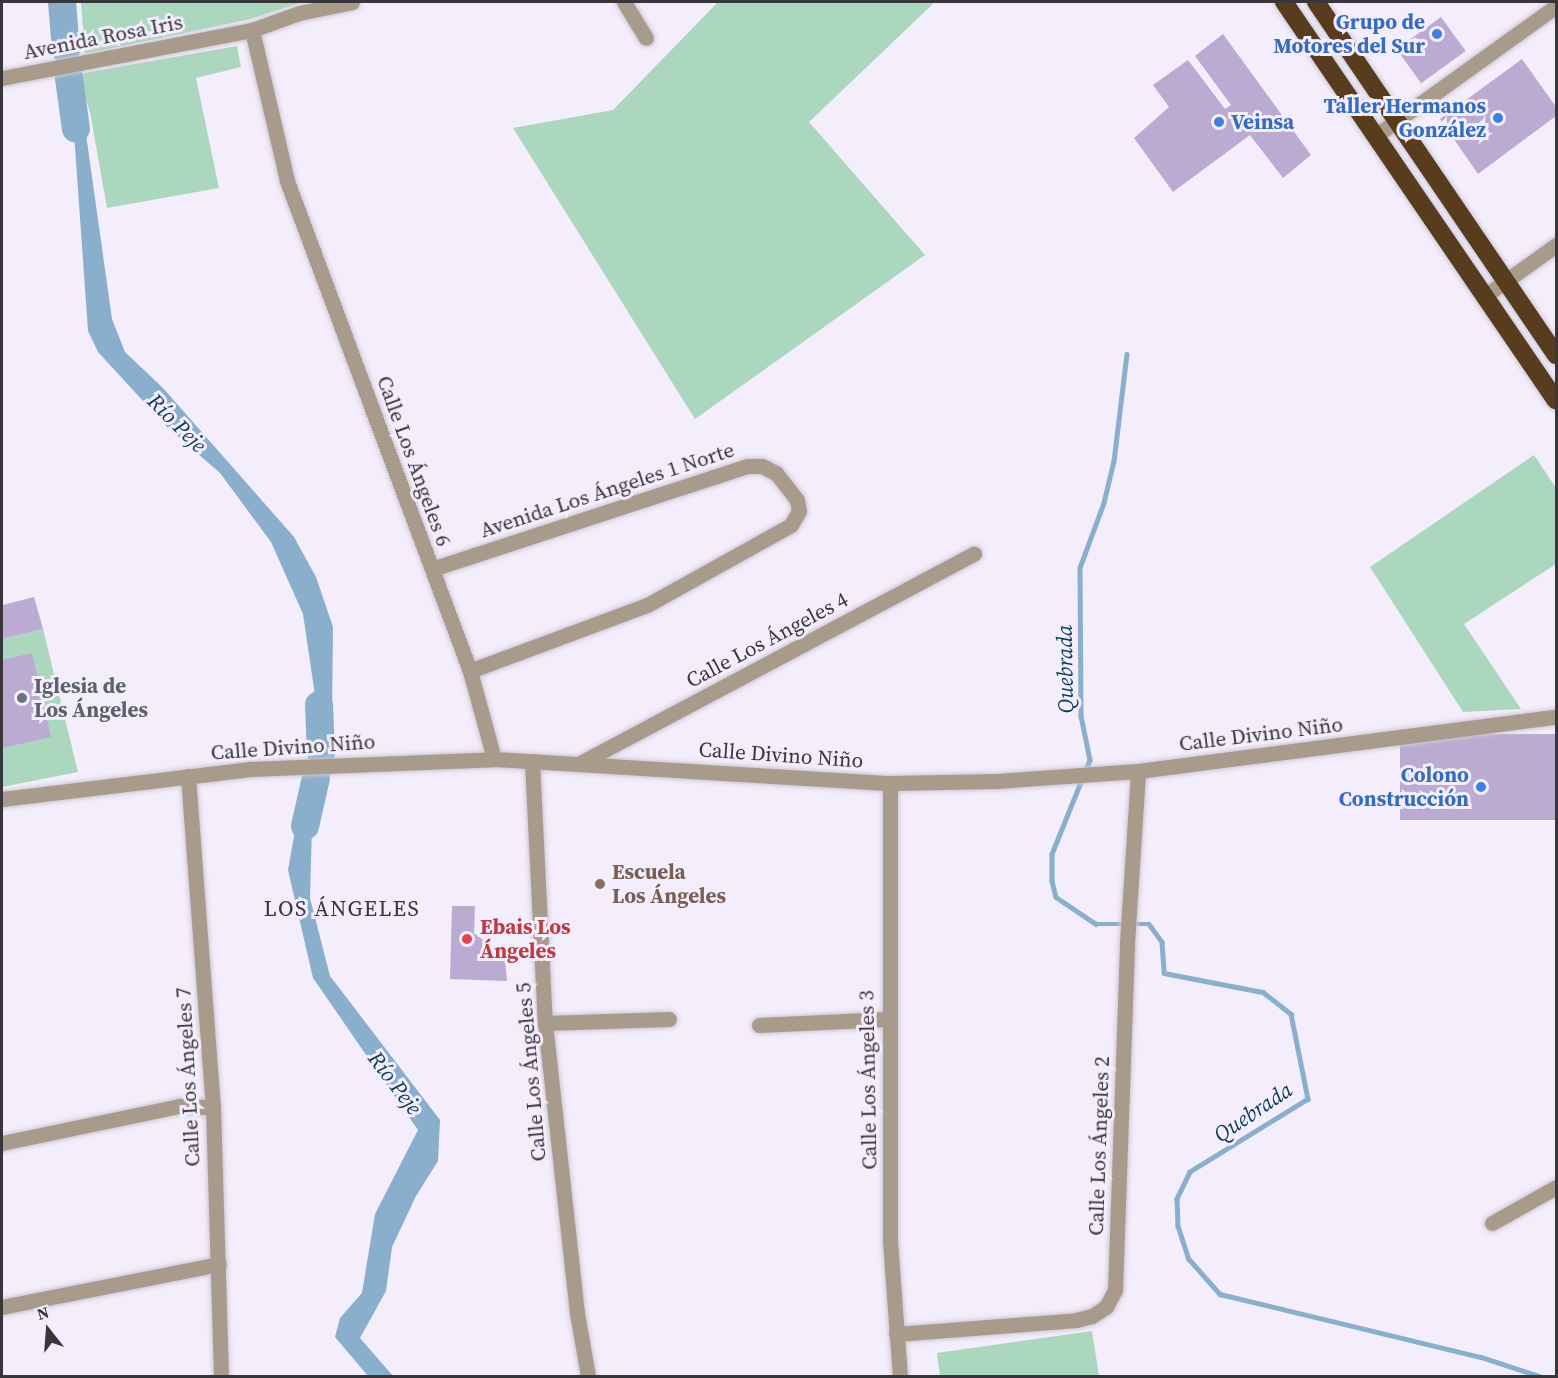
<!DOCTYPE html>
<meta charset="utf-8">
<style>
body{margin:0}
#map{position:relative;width:1558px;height:1378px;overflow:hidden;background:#f3edfc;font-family:"Source Serif 4",serif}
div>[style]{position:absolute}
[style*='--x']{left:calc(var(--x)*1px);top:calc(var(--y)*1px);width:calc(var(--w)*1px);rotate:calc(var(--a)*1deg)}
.green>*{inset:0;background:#abd7be}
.water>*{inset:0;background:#89afcc}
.stream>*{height:4.5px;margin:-2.25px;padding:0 2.25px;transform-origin:2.25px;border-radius:2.25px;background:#89afcc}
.river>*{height:28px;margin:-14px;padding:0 14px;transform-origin:14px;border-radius:14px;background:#89afcc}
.building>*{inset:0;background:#bbaad2;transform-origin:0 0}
.roads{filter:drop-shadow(0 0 2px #cec8d5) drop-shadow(0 0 2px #cec8d5)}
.minor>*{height:15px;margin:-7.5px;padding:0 7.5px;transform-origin:7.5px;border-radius:7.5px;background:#a99b8c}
.highway>*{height:18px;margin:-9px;padding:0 9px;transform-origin:9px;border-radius:9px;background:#573d1d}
.dots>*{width:16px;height:16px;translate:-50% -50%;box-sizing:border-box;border:3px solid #f3edfc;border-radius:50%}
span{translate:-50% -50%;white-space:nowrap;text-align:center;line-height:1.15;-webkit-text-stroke:6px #f3edfc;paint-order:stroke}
.shop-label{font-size:21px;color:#366cbe;font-weight:700}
.right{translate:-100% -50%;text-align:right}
.left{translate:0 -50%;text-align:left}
.street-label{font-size:21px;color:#38353b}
.worship-label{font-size:21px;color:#5b616d;font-weight:700}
.education-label{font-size:21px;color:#785e54;font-weight:700}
.health-label{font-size:21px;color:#be3a42;font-weight:700}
.water-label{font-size:22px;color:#0b3b58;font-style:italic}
.neighbourhood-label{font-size:22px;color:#3a3540;letter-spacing:1.5px}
.frame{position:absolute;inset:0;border:3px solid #38353b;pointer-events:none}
.north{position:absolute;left:18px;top:1300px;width:60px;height:60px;-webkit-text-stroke:4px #f3edfc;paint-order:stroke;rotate:343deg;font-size:16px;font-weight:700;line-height:24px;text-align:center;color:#38353b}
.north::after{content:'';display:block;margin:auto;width:21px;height:27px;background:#38353b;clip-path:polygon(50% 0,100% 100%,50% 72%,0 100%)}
</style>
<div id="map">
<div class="green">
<div style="clip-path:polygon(81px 2px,303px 2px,251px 19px,85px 54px)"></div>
<div style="clip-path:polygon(718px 2px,935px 2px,809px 122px,925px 255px,695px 419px,513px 128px,613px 110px)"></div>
<div style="clip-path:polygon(237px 46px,241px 67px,196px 78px,219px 188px,107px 208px,90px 112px,78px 74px)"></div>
<div style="clip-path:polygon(1534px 455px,1556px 488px,1556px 564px,1464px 624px,1521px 709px,1463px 712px,1370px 567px)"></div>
<div style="clip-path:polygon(43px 629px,78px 772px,2px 787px,2px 639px)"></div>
<div style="clip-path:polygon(1092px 1331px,1099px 1376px,940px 1376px,937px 1353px)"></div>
</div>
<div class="water">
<div style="clip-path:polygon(71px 91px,84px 120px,112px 319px,125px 352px,163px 388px,294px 537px,316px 577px,333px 627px,332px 718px,322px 743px,303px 614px,271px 542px,220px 473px,167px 427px,98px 352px,88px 331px)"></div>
<div style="clip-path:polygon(313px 788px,310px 898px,330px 976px,440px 1120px,438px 1161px,416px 1196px,392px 1247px,386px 1291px,360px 1338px,393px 1376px,368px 1376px,335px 1337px,340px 1318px,362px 1293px,375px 1214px,418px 1130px,313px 978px,288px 870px,296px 825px)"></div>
</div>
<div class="stream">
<div style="--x:1127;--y:354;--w:108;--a:96.9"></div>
<div style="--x:1114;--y:461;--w:43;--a:103.4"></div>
<div style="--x:1104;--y:503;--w:69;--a:110.3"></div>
<div style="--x:1080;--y:568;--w:148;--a:89.6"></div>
<div style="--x:1081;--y:716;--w:45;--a:78.4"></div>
<div style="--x:1090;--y:760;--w:101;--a:112"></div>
<div style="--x:1052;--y:854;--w:27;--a:90"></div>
<div style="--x:1052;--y:881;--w:16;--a:76"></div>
<div style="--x:1056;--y:897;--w:48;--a:34"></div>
<div style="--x:1096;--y:924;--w:53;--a:0"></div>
<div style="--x:1149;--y:924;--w:22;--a:54"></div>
<div style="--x:1162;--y:942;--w:31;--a:86"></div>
<div style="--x:1164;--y:973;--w:101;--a:10.9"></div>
<div style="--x:1263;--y:992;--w:36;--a:38"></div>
<div style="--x:1291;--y:1014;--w:87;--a:78.7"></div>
<div style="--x:1308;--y:1099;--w:139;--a:148.3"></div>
<div style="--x:1190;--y:1172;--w:30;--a:116"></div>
<div style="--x:1177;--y:1199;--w:27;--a:88"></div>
<div style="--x:1178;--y:1226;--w:35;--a:72"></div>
<div style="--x:1189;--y:1259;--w:47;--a:48.5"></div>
<div style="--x:1220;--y:1294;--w:268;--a:13.6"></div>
<div style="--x:1481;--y:1357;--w:61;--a:18.1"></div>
</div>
<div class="river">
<div style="--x:62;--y:2;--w:48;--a:85.2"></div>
<div style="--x:69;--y:78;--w:51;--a:82.2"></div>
<div style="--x:319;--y:705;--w:48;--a:87.6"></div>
<div style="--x:305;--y:826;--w:49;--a:-77.1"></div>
</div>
<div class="building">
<div style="left:1441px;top:17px;width:42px;height:55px;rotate:54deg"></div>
<div style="clip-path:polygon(1223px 34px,1311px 155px,1283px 178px,1250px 135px,1173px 192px,1134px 138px,1169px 107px,1153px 85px,1188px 60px,1225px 109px,1231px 105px,1195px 56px)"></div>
<div style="clip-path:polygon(1522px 59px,1556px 107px,1556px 116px,1478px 174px,1440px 119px)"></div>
<div style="clip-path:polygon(34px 597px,43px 629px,2px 639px,3px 605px)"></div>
<div style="clip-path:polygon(32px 653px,51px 737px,2px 748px,2px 660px)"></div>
<div style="left:1556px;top:734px;width:86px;height:156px;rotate:90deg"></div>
<div style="clip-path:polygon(452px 906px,475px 906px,474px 933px,491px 946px,496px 960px,505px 960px,507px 981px,450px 979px)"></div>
</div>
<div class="roads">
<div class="minor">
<div style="--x:624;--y:2;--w:42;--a:58.6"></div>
<div style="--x:252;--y:30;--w:155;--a:76.9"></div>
<div style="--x:287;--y:181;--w:523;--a:69.52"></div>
<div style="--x:470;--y:671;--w:91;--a:74.7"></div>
<div style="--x:2;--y:78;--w:255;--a:-10.9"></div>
<div style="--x:252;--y:30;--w:50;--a:-19.9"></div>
<div style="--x:299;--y:13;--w:54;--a:-11.7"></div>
<div style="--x:1378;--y:134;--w:219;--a:-35.7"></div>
<div style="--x:1486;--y:295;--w:86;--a:-35.5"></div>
<div style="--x:432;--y:569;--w:332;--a:-18.1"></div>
<div style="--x:748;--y:466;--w:14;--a:0"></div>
<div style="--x:762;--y:466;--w:16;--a:27"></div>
<div style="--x:776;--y:473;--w:34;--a:52"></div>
<div style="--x:797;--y:500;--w:11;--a:80"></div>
<div style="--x:799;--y:511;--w:16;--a:120"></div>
<div style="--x:791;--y:525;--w:165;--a:150.9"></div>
<div style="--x:647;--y:605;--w:189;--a:159.6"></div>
<div style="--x:532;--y:761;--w:262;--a:87.2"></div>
<div style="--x:545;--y:1023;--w:292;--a:83.7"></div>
<div style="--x:577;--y:1313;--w:64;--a:80.1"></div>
<div style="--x:582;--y:762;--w:444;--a:-28"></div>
<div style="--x:188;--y:776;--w:332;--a:85.7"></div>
<div style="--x:213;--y:1107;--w:269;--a:88.3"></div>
<div style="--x:890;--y:783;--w:458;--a:90"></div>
<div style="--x:890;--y:1241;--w:135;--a:85.8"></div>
<div style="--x:2;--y:799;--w:250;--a:-6.9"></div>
<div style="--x:250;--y:769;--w:244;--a:-2.3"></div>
<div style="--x:494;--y:759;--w:397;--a:3.5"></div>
<div style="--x:890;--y:783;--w:107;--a:-1.1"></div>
<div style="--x:997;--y:781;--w:141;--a:-4.1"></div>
<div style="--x:1138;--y:771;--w:421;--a:-7.4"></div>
<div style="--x:545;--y:1023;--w:124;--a:-1.8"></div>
<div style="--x:759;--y:1025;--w:129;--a:-2.7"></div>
<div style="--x:2;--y:1143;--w:181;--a:-11.8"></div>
<div style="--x:179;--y:1106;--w:34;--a:2"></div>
<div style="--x:1492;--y:1223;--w:73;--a:-29.4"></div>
<div style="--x:2;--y:1307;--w:221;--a:-11.2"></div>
<div style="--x:896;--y:1334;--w:181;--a:-4.4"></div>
<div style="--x:1076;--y:1320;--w:16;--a:-14"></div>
<div style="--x:1092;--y:1316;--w:17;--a:-33"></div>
<div style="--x:1106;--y:1307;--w:19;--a:-62"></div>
<div style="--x:1115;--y:1290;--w:347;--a:-88"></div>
<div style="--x:1127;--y:943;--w:172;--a:-86.3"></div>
</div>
<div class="highway">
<div style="--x:1284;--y:2;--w:482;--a:55.7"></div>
<div style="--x:1316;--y:2;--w:427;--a:55.8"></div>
</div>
</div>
<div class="dots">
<div style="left:1437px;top:34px;background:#3f7fe0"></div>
<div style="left:1498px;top:118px;background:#3f7fe0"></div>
<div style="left:1219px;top:122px;background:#3f7fe0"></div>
<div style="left:22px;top:698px;background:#6b7280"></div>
<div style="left:1481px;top:787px;background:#3f7fe0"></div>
<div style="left:600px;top:884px;background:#8d6e63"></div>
<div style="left:467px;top:939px;background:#e0444e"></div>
</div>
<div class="shop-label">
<span class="right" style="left:1425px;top:34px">Grupo de<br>Motores del Sur</span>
<span class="right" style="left:1486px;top:118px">Taller Hermanos<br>González</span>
<span class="left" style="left:1231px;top:122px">Veinsa</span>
<span class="right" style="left:1469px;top:787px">Colono<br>Construcción</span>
</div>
<div class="street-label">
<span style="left:103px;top:37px;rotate:-11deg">Avenida Rosa Iris</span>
<span style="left:414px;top:461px;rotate:70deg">Calle Los Ángeles 6</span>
<span style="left:607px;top:490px;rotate:-18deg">Avenida Los Ángeles 1 Norte</span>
<span style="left:767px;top:640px;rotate:-28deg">Calle Los Ángeles 4</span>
<span style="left:1261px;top:734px;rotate:-7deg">Calle Divino Niño</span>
<span style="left:293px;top:747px;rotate:-4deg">Calle Divino Niño</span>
<span style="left:781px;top:755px;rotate:4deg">Calle Divino Niño</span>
<span style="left:531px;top:1072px;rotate:-95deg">Calle Los Ángeles 5</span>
<span style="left:188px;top:1077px;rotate:-93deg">Calle Los Ángeles 7</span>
<span style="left:868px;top:1080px;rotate:-91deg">Calle Los Ángeles 3</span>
<span style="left:1099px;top:1146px;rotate:-88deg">Calle Los Ángeles 2</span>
</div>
<div class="worship-label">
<span class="left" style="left:34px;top:698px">Iglesia de<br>Los Ángeles</span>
</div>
<div class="education-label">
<span class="left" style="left:612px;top:884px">Escuela<br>Los Ángeles</span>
</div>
<div class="health-label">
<span class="left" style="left:480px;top:939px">Ebais Los<br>Ángeles</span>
</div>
<div class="water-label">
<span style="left:177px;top:423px;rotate:45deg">Río Peje</span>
<span style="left:1065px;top:669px;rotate:-91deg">Quebrada</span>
<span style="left:395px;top:1083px;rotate:53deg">Río Peje</span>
<span style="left:1253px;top:1112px;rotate:-34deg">Quebrada</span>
</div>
<div class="neighbourhood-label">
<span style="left:342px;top:909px">LOS ÁNGELES</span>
</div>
<div class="frame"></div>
<div class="north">N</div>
</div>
